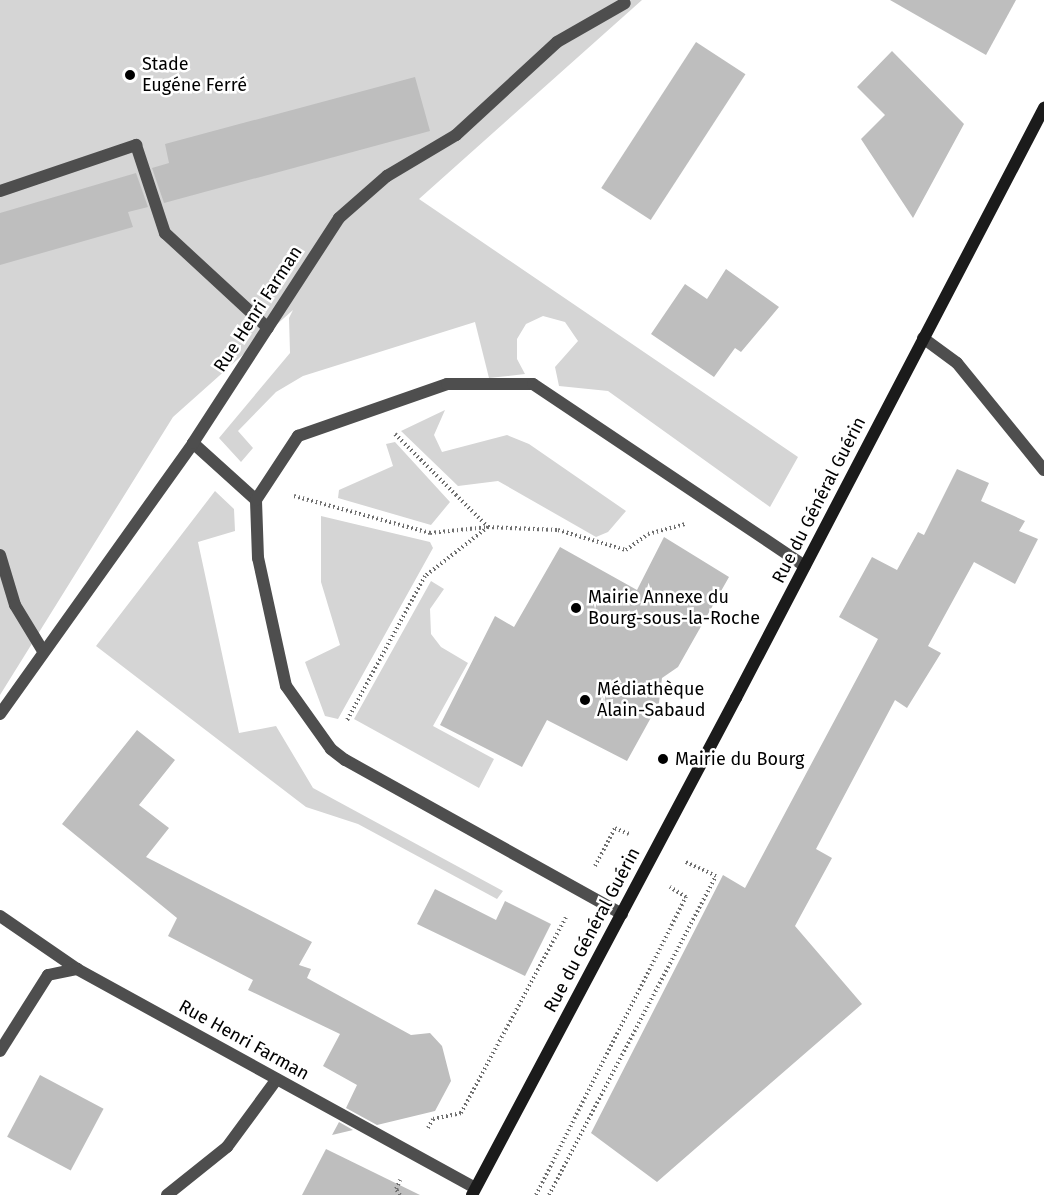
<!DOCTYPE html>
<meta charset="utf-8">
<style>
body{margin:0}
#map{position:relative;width:1044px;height:1195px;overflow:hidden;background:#fff;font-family:"Fira Sans",sans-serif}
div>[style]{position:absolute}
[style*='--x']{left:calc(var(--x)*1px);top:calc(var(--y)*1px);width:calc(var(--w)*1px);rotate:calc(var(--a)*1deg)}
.green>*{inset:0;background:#d5d5d5}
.building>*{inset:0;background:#bebebe;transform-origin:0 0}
.path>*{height:4px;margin-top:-2px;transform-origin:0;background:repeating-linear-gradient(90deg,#707070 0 1.5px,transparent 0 4.5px)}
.lane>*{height:12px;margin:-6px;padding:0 6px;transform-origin:6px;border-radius:6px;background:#4e4e4e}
.street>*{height:12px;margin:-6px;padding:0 6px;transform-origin:6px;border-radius:6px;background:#4e4e4e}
.secondary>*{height:12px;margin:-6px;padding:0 6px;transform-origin:6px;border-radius:6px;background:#1b1b1b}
.dots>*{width:16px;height:16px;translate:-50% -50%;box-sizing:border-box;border:3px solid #fff;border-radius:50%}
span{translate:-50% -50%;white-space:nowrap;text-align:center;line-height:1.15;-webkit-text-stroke:5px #fff;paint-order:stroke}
.poi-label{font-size:18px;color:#000}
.left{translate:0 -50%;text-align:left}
.street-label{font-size:18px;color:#000}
</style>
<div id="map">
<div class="green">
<div style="clip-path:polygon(0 0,642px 0,419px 199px,798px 457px,770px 507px,608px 391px,559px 386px,555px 367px,578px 341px,565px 322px,543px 316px,526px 324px,517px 339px,517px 359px,525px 374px,489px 378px,475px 322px,303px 376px,276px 392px,238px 431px,253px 448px,241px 462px,219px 438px,290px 353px,289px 318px,293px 310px,173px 417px,0 695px)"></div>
<div style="clip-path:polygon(445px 410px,434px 435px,442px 452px,507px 435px,529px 444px,626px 511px,608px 532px,596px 537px,498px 481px,458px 486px,401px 431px)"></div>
<div style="clip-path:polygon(395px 442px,450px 502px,431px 525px,338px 498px,339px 490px,393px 466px,386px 444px)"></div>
<div style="clip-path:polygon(215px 491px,234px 509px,235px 531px,198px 542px,239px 733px,276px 726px,313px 788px,503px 891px,497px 899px,358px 824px,306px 807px,96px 646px)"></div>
<div style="clip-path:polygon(321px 516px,430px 542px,433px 548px,338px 719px,325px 716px,305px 662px,340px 645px,321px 582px)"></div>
<div style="clip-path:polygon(431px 581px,444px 589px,430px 609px,431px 634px,441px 647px,468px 663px,433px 726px,494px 759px,479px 788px,354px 719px)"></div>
</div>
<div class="building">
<div style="clip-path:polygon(890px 0,1016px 0,986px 55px)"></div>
<div style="left:696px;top:42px;width:59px;height:174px;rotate:33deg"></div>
<div style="clip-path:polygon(892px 51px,964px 124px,913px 218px,861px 139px,885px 115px,857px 87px)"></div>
<div style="clip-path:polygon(415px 77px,430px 131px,164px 203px,152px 168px,169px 163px,165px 144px)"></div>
<div style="clip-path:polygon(136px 173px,148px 207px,128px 212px,133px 227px,0 265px,0 213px)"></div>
<div style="clip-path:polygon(726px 269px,779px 307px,741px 352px,735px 348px,714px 377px,651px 334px,685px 284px,707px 299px)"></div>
<div style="clip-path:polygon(957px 469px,989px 483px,981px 501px,1025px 521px,1019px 531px,1038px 539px,1015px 584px,974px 562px,928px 646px,941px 653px,907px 708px,895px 700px,816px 849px,832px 858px,795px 926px,862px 1004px,657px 1182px,591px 1133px,723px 875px,745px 888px,878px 639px,839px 617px,872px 557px,897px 570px,918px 532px,924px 535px)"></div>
<div style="clip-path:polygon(664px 537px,729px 577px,678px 667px,662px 678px,659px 703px,627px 761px,547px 720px,522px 767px,440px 725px,495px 616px,514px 627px,560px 547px,637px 590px)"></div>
<div style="clip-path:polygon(137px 730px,175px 760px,139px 805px,169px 828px,146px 857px,312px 942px,299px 965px,311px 969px,307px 978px,411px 1035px,430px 1033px,442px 1046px,451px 1081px,435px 1111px,377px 1125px,346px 1108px,357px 1085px,323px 1066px,340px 1034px,248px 990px,253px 980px,168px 936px,177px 918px,62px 824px)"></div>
<div style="clip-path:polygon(435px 889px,496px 920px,505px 901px,551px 924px,525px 976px,417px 924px)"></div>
<div style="left:40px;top:1075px;width:72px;height:70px;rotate:28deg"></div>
<div style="clip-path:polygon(339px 1122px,353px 1130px,332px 1135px)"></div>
<div style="clip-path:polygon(326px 1149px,420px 1195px,302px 1195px)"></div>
</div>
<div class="path">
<div style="--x:395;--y:434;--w:132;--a:45"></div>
<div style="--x:488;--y:527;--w:70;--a:2.5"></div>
<div style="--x:558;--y:530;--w:71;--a:16.4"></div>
<div style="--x:626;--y:550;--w:27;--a:-36"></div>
<div style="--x:648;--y:534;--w:38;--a:-15"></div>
<div style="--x:294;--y:496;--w:141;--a:15.2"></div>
<div style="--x:430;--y:533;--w:58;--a:-5.9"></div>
<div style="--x:488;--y:527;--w:80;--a:142.1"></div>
<div style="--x:425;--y:576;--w:164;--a:118.4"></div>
<div style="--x:595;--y:866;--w:43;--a:-62.2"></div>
<div style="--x:615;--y:828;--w:15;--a:23"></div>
<div style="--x:428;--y:1128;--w:10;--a:-61"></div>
<div style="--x:433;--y:1119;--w:29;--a:-12"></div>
<div style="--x:461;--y:1113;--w:222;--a:-61.8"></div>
<div style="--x:400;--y:1195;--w:7;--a:-124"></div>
<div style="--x:396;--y:1189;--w:10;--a:-66"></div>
<div style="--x:536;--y:1195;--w:334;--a:-63.3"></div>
<div style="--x:686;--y:897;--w:19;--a:-148"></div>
<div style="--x:549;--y:1195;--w:360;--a:-62.4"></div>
<div style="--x:716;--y:876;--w:35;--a:-155"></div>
</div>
<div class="lane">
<div style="--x:0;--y:191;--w:144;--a:-18.7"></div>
<div style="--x:136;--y:145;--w:93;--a:71.8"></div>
<div style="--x:165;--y:233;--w:140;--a:42.7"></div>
<div style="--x:193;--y:443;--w:85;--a:42.1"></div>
<div style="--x:0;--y:555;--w:52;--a:73.3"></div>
<div style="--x:15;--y:605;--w:54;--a:58.7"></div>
<div style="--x:0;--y:714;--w:333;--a:-54.5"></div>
<div style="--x:193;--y:443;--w:268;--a:-57"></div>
<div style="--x:339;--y:218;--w:64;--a:-41.2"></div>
<div style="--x:387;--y:176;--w:80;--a:-30.7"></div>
<div style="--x:456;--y:135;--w:137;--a:-42.6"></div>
<div style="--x:557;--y:42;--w:78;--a:-29.8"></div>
<div style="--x:622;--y:914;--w:317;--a:-150.9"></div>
<div style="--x:345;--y:760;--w:18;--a:-142"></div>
<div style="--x:331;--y:749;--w:77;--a:-125.5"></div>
<div style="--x:286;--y:686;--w:131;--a:-102.3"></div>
<div style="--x:258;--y:558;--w:58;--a:-92"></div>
<div style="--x:256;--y:500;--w:77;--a:-56.7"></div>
<div style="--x:298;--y:436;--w:158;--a:-19.2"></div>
<div style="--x:447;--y:384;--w:86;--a:0"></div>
<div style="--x:533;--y:384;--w:327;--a:33.8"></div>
<div style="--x:0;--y:916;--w:93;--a:34.5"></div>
<div style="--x:167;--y:1195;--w:77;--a:-38.7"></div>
<div style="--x:227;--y:1147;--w:84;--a:-53.7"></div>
</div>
<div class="street">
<div style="--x:923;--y:338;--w:42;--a:36.3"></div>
<div style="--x:957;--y:363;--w:138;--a:50.9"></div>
<div style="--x:0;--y:1051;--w:90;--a:-57.7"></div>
<div style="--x:48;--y:975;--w:30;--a:-12"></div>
<div style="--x:77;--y:969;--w:454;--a:28.8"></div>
</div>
<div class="secondary">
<div style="--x:472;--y:1195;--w:563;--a:-62.02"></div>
<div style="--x:736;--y:698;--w:666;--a:-62.43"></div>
</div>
<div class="dots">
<div style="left:130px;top:75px;background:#000"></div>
<div style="left:576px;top:608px;background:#000"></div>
<div style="left:585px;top:700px;background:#000"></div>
<div style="left:663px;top:759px;background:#000"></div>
</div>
<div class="poi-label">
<span class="left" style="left:142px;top:75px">Stade<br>Eugéne Ferré</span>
<span class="left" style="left:588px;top:608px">Mairie Annexe du<br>Bourg-sous-la-Roche</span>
<span class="left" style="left:597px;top:700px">Médiathèque<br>Alain-Sabaud</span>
<span class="left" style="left:675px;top:759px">Mairie du Bourg</span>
</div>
<div class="street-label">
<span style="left:258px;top:309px;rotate:-57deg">Rue Henri Farman</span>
<span style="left:819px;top:500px;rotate:-63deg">Rue du Général Guérin</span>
<span style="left:592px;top:930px;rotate:-62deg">Rue du Général Guérin</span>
<span style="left:244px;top:1040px;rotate:29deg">Rue Henri Farman</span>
</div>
</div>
